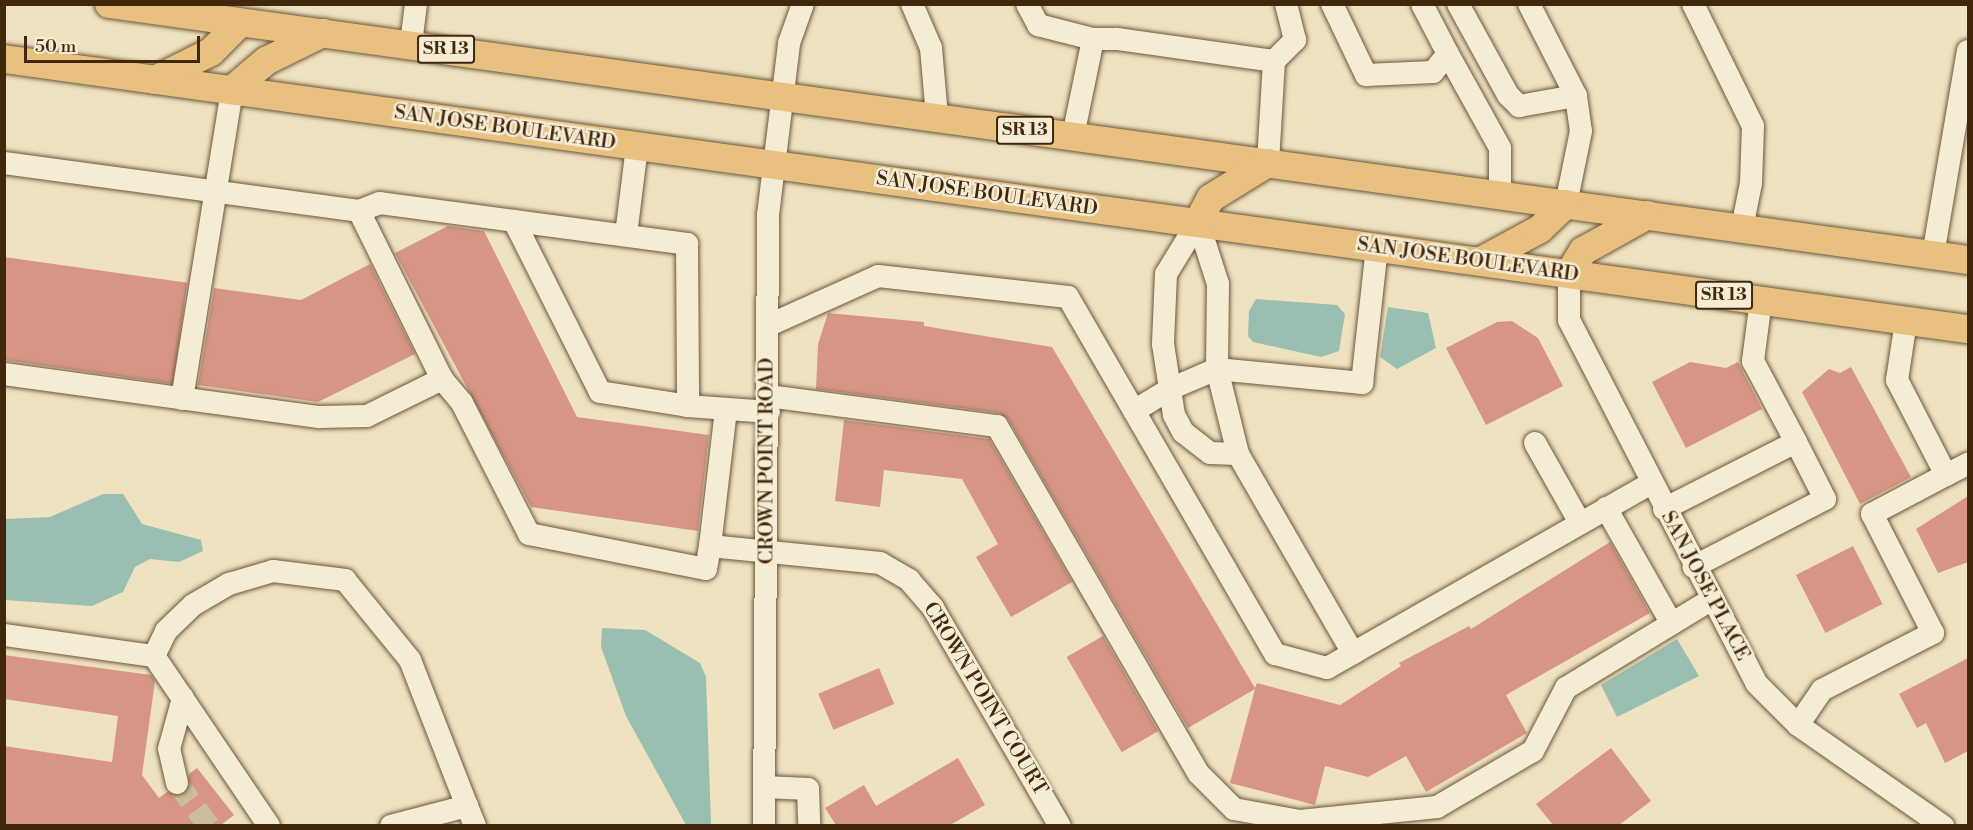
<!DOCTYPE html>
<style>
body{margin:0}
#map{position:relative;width:1973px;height:830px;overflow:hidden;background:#efe2c0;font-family:"Libre Bodoni",serif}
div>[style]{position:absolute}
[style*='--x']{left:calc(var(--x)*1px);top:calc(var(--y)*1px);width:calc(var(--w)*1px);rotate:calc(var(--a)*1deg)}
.water>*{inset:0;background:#9abeb0}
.building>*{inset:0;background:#d79585;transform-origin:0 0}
.minor-tunnel>*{height:22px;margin-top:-11px;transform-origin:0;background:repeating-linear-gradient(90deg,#ccbd9c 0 22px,transparent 0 33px)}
.roads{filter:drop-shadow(0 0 2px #6c563a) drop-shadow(0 0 2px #6c563a)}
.minor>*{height:22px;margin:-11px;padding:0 11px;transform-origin:11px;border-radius:11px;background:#f5ecd6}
.major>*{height:28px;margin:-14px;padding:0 14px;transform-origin:14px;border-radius:14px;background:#e8c180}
span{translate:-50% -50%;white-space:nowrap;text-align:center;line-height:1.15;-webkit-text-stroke:5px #f5ecd6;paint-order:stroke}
.shield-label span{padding:2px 4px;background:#f5ecd6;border:2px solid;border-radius:4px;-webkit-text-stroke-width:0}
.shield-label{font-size:18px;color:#41280d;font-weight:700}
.street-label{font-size:20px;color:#41280d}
.frame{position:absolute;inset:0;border:6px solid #41280d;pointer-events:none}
.scale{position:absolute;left:24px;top:36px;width:176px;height:27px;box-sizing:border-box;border:3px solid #41280d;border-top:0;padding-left:8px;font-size:18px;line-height:21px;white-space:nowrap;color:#41280d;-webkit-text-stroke:4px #f5ecd6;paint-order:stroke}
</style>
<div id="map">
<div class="water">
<div style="clip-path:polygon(1256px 299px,1337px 305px,1345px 314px,1339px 351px,1321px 357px,1253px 342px,1248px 336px,1249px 311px)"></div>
<div style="clip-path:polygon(1388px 307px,1428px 313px,1436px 348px,1397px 369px,1380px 357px)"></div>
<div style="clip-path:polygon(103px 494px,123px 494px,142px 524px,201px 540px,203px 551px,179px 562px,150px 559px,135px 567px,123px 592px,92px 606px,5px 600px,5px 519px,50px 517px)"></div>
<div style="clip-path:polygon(602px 628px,645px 630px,700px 663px,706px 677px,711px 825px,686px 825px,626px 716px,601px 647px)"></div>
<div style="clip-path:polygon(1677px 639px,1699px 676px,1617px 717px,1601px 685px)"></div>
</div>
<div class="building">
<div style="clip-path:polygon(448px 226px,484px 231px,577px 417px,709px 435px,698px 531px,531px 507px,395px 253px)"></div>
<div style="left:4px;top:257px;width:185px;height:102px;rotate:8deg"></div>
<div style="clip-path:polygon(370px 264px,415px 354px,318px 402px,198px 385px,214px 288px,301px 300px)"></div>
<div style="clip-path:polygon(828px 313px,924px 322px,924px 326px,1052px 347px,1255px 688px,1257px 683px,1340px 705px,1401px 666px,1399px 663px,1469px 626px,1471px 629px,1610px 542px,1650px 613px,1506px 695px,1527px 733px,1426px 792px,1406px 756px,1368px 777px,1325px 766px,1315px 805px,1230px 783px,1255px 689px,1188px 728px,1008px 419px,999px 413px,816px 389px,818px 344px)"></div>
<div style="clip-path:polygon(1512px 321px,1538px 338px,1563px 386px,1486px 425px,1446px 348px,1497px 322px)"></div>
<div style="clip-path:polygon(1690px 362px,1726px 368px,1738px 362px,1762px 409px,1686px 448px,1652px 382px)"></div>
<div style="clip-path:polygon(1851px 367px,1911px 477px,1860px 504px,1802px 392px,1829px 369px,1840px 373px)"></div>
<div style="clip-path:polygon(844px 420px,989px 439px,1072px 582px,1011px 617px,976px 557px,998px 544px,962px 479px,884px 470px,880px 507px,835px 501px)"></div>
<div style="clip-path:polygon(1968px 496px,1968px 562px,1938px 573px,1916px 529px)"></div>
<div style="left:1853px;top:546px;width:65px;height:64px;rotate:63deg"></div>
<div style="left:1103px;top:636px;width:110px;height:42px;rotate:60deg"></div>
<div style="clip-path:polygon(4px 655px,151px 675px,155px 681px,142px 775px,159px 798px,167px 792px,180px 796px,187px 792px,189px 774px,197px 768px,234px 815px,221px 825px,4px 825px,4px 746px,112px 762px,118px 716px,4px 699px)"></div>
<div style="clip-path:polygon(1968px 658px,1968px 751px,1945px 763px,1926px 723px,1917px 728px,1899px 694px)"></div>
<div style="left:879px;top:668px;width:39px;height:66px;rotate:67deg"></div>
<div style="clip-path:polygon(1611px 748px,1651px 801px,1619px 825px,1553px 825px,1536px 804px)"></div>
<div style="clip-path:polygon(958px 758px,985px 805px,950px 825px,836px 825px,825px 808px,864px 785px,876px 806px)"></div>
</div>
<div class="minor-tunnel">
<div style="--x:177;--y:783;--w:54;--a:53.3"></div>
</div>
<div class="roads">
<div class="minor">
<div style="--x:912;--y:4;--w:48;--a:66.6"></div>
<div style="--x:931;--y:48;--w:69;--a:85"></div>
<div style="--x:1027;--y:4;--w:24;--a:62"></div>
<div style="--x:1038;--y:25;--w:57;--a:14.3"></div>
<div style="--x:1332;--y:4;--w:79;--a:64.4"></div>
<div style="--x:1366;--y:75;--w:67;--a:-2.6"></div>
<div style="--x:1433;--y:72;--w:23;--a:-50"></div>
<div style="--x:1448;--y:54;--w:56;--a:-117.5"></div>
<div style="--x:1458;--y:4;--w:104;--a:61.2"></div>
<div style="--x:1508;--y:95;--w:16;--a:45"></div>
<div style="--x:1519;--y:106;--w:58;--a:-10"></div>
<div style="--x:1529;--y:4;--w:103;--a:62.9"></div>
<div style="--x:1576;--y:96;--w:35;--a:82"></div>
<div style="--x:1581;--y:131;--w:75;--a:101.6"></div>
<div style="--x:1693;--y:4;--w:136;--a:63.8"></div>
<div style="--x:1753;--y:126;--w:57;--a:92"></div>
<div style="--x:1751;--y:183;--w:46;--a:101.3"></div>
<div style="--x:411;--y:44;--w:40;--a:-82.9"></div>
<div style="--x:1448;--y:54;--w:107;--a:61"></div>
<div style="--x:1500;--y:148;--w:47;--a:90"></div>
<div style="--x:1274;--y:61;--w:30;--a:-45"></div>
<div style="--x:1295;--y:40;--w:37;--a:-104"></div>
<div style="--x:1073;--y:136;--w:99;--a:-78.3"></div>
<div style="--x:1093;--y:39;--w:24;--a:0"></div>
<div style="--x:1117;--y:39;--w:159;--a:8"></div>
<div style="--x:1274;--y:61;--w:102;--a:93.4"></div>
<div style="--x:4;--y:163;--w:358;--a:7.7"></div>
<div style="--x:359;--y:211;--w:22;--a:-21"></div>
<div style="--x:380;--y:203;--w:310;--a:7.6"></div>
<div style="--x:687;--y:244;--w:162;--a:89.6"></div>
<div style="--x:688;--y:406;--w:81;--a:4.2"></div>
<div style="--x:359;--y:211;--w:187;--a:63.7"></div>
<div style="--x:442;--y:379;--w:31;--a:50"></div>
<div style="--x:462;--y:403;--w:147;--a:62.9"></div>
<div style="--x:529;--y:534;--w:180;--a:11.2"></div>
<div style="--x:706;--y:569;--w:23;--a:-80"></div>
<div style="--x:710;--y:546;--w:171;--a:5.7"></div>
<div style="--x:880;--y:563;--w:34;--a:30"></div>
<div style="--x:909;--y:580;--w:37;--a:49"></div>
<div style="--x:933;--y:608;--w:252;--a:59.8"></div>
<div style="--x:514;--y:221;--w:191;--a:63.3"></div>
<div style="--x:600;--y:392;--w:89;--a:9"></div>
<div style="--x:1198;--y:222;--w:65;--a:72.1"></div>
<div style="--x:1218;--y:284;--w:85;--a:90.7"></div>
<div style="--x:1217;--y:369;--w:88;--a:76.1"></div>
<div style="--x:1238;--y:454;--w:230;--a:60"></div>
<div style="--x:1198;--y:222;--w:61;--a:121.6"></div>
<div style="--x:1166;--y:274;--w:70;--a:92.5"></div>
<div style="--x:1163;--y:344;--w:72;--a:81.2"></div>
<div style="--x:1174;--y:415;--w:19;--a:62"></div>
<div style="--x:1183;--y:432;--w:34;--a:38"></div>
<div style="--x:1210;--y:453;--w:28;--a:2"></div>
<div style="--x:626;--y:235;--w:89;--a:-82.9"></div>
<div style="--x:1933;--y:255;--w:207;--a:-80.3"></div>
<div style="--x:1569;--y:274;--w:46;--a:90"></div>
<div style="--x:1569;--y:320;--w:408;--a:62.7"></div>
<div style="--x:1756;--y:683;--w:59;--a:45"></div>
<div style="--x:1798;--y:725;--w:177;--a:34.9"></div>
<div style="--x:1761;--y:300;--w:62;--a:97.5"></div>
<div style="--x:1753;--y:361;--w:92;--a:62"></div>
<div style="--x:767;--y:326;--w:122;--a:-24.2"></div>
<div style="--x:878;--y:276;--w:191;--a:6.3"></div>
<div style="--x:1068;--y:297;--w:413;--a:59.9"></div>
<div style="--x:1275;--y:654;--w:54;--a:15.1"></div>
<div style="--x:1327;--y:668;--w:373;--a:-29.7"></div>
<div style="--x:4;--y:374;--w:318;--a:7.8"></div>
<div style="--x:319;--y:417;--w:48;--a:-1.2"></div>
<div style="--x:367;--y:416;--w:84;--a:-26.3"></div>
<div style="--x:768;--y:396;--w:231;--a:7.5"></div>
<div style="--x:997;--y:426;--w:402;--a:59.9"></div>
<div style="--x:1199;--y:774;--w:49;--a:45"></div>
<div style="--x:1234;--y:809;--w:67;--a:10.3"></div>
<div style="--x:1300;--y:821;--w:138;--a:-5.8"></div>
<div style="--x:1437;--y:807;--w:111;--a:-30.3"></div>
<div style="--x:1533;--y:751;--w:71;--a:-62.4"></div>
<div style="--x:1566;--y:688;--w:170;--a:-31.3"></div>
<div style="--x:182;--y:399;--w:313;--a:-80.8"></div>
<div style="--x:1134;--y:411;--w:42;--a:-31.4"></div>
<div style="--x:1170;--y:389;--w:51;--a:-23.1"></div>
<div style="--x:1217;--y:369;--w:146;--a:5.5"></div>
<div style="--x:1362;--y:383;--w:137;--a:-83.7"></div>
<div style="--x:1535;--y:443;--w:92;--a:60.6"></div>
<div style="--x:1946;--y:475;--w:25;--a:-27"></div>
<div style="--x:1606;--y:508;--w:133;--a:60.4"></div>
<div style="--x:1664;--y:509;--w:148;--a:-26.9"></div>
<div style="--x:1796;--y:442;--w:64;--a:63"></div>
<div style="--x:1825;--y:499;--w:148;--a:152.7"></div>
<div style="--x:710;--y:546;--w:138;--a:-83.3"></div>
<div style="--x:4;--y:635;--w:151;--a:8"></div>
<div style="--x:154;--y:656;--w:205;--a:55.9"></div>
<div style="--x:154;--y:656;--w:28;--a:-64"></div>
<div style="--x:166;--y:631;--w:37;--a:-44"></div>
<div style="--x:193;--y:605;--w:42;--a:-30.3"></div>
<div style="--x:229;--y:584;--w:46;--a:-16.5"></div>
<div style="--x:273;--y:571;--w:73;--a:7.1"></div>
<div style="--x:345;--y:580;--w:103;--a:50.9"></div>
<div style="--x:410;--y:660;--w:157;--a:68.7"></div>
<div style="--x:1798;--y:725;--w:42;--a:-55.6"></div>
<div style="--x:1822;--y:690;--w:125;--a:-27.2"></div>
<div style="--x:1933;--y:633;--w:134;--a:-117.1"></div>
<div style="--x:1872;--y:514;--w:84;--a:-27.8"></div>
<div style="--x:1946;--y:475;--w:107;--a:-117.3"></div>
<div style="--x:1897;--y:380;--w:60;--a:-81.3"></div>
<div style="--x:177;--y:783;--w:35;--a:-103"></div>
<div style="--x:169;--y:749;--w:53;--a:-74.6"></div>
<div style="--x:764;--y:787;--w:44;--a:2.6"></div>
<div style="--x:808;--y:789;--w:37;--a:88"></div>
<div style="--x:391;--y:826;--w:79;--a:-14.7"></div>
<div style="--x:467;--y:806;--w:22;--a:68"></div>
<div style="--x:764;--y:826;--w:611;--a:-89.62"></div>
<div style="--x:768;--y:215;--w:173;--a:-83"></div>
<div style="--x:789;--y:43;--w:41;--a:-70.3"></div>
</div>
<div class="major">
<div style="--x:109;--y:4;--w:1877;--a:7.84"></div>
<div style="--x:4;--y:59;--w:1982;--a:7.83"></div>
<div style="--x:155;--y:80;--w:63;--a:-26.6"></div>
<div style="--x:211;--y:52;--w:41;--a:-45"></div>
<div style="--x:232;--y:90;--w:45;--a:-40.5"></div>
<div style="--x:266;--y:61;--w:64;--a:-26.2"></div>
<div style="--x:1198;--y:222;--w:27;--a:-62"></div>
<div style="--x:1211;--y:198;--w:67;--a:-31.6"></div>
<div style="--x:1481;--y:261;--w:67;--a:-28.5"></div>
<div style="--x:1540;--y:229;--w:36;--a:-44"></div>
<div style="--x:1569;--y:274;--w:27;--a:-59"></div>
<div style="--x:1583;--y:251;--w:74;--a:-29"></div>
</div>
</div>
<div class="shield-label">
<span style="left:446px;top:49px">SR 13</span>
<span style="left:1025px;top:130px">SR 13</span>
<span style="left:1724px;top:295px">SR 13</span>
</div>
<div class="street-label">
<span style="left:505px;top:128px;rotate:8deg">SAN JOSE BOULEVARD</span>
<span style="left:987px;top:194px;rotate:8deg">SAN JOSE BOULEVARD</span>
<span style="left:1468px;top:260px;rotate:8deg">SAN JOSE BOULEVARD</span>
<span style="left:767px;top:461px;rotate:-90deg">CROWN POINT ROAD</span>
<span style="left:1705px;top:586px;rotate:62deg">SAN JOSE PLACE</span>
<span style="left:985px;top:699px;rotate:59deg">CROWN POINT COURT</span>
</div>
<div class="frame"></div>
<div class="scale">50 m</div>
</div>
